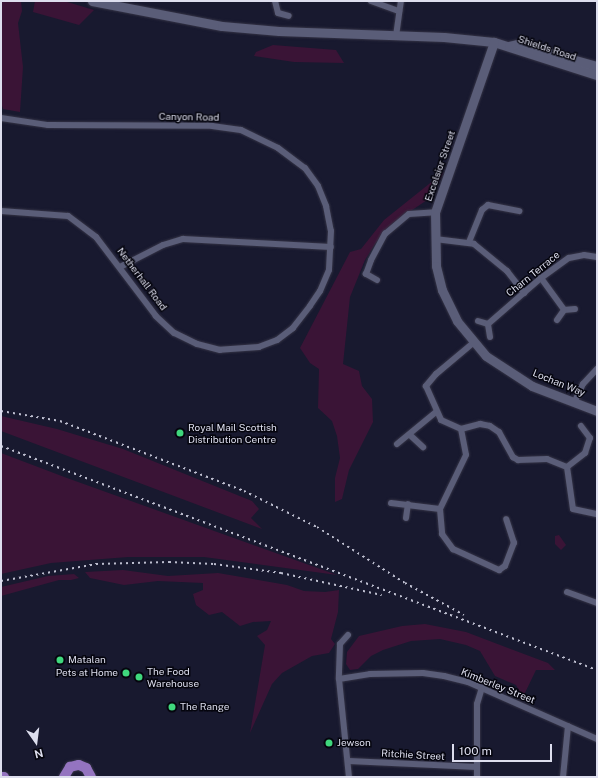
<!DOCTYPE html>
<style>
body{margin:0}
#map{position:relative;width:598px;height:778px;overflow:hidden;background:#18192f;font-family:"Public Sans",sans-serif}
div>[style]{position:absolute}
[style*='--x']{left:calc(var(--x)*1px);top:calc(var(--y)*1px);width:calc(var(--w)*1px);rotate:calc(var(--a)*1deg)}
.green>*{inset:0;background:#3a1436}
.roads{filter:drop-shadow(0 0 1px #353446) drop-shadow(0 0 1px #353446)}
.street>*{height:6px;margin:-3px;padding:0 3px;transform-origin:3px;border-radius:3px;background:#5a5d78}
.secondary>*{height:9px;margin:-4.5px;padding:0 4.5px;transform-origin:4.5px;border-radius:4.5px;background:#5a5d78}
.primary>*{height:10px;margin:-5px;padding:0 5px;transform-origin:5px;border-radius:5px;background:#9474c0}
.rail>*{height:2px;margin-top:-1px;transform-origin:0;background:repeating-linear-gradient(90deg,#bdbecf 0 2px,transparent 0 6px)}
.dots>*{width:11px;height:11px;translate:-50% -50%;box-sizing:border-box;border:2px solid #05050e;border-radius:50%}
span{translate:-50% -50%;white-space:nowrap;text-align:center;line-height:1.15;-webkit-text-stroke:3px #05050e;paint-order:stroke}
.street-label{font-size:10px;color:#dddeee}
.poi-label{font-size:10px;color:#dddeee}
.left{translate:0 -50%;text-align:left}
.right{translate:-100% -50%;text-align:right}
.frame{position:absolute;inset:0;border:2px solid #dddeee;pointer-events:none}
.north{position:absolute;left:16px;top:722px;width:40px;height:40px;-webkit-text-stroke:3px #05050e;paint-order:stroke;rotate:166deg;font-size:11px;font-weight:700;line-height:16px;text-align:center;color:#dddeee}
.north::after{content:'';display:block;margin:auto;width:14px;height:18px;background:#dddeee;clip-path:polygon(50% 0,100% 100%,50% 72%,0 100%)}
.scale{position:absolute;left:452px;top:744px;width:100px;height:18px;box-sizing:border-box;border:2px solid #dddeee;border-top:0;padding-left:5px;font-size:12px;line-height:14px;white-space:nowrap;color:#dddeee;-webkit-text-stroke:3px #05050e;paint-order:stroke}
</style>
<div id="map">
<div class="green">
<div style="clip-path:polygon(1px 1px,21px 1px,22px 11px,18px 23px,23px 67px,20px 112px,3px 109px,1px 102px)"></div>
<div style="clip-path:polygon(35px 1px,64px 1px,94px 10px,79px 25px,33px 12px)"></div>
<div style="clip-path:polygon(273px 45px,336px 50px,344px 63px,294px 62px,254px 56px,256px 52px)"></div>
<div style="clip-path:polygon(444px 172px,430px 198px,393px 223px,375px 244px,365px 260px,350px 297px,343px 364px,359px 371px,362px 386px,372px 399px,373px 422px,349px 470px,342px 499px,335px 502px,335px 478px,340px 458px,337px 436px,332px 421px,318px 408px,319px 369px,310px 363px,300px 348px,350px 252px,361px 249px,384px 220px)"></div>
<div style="clip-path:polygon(1px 416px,57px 429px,123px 449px,252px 501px,259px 509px,251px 518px,262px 529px,1px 431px)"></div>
<div style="clip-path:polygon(1px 453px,67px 478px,337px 575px,204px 557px,128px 557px,51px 563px,1px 574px)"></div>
<div style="clip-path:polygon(559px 535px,566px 545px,561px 550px,555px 544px,555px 536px)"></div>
<div style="clip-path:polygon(123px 570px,168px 576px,218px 573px,287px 585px,304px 591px,325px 592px,339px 590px,338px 612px,331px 639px,335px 644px,329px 653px,312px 656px,282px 673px,272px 684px,250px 733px,265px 645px,257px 636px,267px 630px,271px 621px,253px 622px,240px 626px,222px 612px,209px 615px,196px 605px,193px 594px,203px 590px,203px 583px,158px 581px,124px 585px,90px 578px,85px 572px)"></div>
<div style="clip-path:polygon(74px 574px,79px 578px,71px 580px,59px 580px,1px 596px,1px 587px,48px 576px)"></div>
<div style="clip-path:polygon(425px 624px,466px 632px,548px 663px,555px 670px,536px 670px,523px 697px,516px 685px,495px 676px,480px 651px,466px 645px,440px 639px,411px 641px,383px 650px,371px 656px,358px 669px,350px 670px,346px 664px,347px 652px,359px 636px,402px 626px)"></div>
</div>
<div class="roads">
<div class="street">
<div style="--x:275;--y:1;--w:12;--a:76"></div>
<div style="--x:278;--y:13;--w:11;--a:15"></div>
<div style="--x:371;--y:1;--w:30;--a:20"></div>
<div style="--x:396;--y:36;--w:35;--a:-82"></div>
<div style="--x:1;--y:118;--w:48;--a:8.5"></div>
<div style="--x:48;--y:125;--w:164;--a:0.3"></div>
<div style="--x:212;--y:126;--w:29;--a:8"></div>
<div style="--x:241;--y:130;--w:41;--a:25.9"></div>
<div style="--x:278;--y:148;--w:34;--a:37"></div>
<div style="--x:305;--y:168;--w:22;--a:54"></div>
<div style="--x:318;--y:186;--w:22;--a:68"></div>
<div style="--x:326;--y:206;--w:25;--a:79"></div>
<div style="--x:331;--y:231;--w:39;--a:93"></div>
<div style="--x:329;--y:270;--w:23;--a:113"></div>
<div style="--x:320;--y:291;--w:18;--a:124"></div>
<div style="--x:310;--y:306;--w:28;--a:128"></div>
<div style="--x:293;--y:328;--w:20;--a:143"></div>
<div style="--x:277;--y:340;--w:19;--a:159"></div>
<div style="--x:259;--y:347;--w:39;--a:176"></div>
<div style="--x:220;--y:350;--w:24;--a:-165"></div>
<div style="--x:197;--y:344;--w:25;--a:-154"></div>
<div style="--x:174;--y:333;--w:25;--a:-137"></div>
<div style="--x:156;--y:316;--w:99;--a:-127.2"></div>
<div style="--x:96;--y:237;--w:35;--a:-143"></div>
<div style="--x:68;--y:216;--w:67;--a:-175.7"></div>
<div style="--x:435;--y:239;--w:39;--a:7"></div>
<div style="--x:474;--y:244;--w:43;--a:39.3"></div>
<div style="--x:507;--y:271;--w:28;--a:52"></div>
<div style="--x:469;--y:242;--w:35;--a:-68"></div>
<div style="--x:482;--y:210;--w:8;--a:-40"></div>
<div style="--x:488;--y:205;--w:32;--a:11"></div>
<div style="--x:120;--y:267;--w:48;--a:-27.1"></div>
<div style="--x:163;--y:245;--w:21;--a:-17"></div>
<div style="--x:183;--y:239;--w:148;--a:3.1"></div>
<div style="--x:541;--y:278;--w:39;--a:54"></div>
<div style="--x:564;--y:310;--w:11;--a:-5"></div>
<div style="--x:377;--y:280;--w:13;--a:-151"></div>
<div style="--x:366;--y:274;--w:15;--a:-70"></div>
<div style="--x:371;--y:260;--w:30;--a:-62"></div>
<div style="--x:385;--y:234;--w:31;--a:-40"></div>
<div style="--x:409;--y:214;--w:26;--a:-4"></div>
<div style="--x:557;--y:320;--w:12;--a:-55"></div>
<div style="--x:478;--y:321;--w:10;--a:17"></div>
<div style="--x:490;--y:337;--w:13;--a:-99"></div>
<div style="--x:488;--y:324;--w:70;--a:-41"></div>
<div style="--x:541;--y:278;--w:34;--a:-36"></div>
<div style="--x:569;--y:258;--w:15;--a:-11"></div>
<div style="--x:584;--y:255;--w:13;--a:9"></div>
<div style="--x:473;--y:343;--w:48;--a:140"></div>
<div style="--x:436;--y:374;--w:16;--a:130"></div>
<div style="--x:426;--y:386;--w:37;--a:66"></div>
<div style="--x:441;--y:420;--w:22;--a:24"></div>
<div style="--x:461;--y:429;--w:20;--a:-15"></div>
<div style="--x:480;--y:424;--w:10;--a:11"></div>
<div style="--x:490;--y:426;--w:11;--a:34"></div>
<div style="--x:499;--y:432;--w:29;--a:61"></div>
<div style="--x:513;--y:457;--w:6;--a:31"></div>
<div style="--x:518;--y:460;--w:29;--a:-2"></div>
<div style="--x:547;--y:459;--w:22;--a:22"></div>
<div style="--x:567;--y:467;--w:42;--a:81.9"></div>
<div style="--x:573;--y:509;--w:25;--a:12"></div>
<div style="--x:575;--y:401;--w:19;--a:-65"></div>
<div style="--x:583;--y:384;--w:21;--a:-47"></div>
<div style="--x:461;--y:429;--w:26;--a:79"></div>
<div style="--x:466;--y:455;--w:60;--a:115.7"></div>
<div style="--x:440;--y:509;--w:25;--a:85"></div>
<div style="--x:442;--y:534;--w:19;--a:54"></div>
<div style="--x:453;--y:549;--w:51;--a:24.5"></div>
<div style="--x:499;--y:570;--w:7;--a:-34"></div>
<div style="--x:505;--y:566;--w:25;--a:-69"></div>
<div style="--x:514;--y:543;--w:25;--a:-108"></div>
<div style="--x:410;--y:435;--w:18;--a:43"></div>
<div style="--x:397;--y:444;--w:50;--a:-39.4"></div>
<div style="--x:567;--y:467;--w:23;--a:-38"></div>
<div style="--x:585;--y:453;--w:16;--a:-72"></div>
<div style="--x:590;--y:438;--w:15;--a:-127"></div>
<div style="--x:391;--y:503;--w:49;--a:7"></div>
<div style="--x:406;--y:518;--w:14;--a:-82"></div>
<div style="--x:567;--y:592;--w:32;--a:20"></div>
<div style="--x:348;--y:635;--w:12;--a:132"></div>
<div style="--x:340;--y:644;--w:35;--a:92"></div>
<div style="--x:339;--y:679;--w:99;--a:84.2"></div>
<div style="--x:339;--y:679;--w:31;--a:-9"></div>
<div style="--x:370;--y:674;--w:53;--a:-1.1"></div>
<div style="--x:423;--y:673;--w:21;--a:8"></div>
<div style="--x:444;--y:676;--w:25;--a:14"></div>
<div style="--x:468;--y:682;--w:141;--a:23.8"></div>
<div style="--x:349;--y:761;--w:128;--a:2.7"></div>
<div style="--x:477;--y:777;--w:73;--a:-90"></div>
<div style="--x:477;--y:704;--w:17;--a:-73"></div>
<div style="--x:563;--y:777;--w:51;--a:-84.4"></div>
</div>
<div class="secondary">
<div style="--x:92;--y:1;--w:132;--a:10.9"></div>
<div style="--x:222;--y:26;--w:57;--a:5"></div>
<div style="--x:279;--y:31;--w:165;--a:2.1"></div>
<div style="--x:444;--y:37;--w:50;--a:5.7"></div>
<div style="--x:494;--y:42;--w:108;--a:17.8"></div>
<div style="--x:494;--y:42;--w:180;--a:109.1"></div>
<div style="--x:435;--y:212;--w:54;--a:88.9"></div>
<div style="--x:436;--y:266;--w:25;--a:76"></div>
<div style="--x:442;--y:290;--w:34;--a:64"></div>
<div style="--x:457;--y:321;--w:45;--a:50.4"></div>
<div style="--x:486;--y:356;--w:55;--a:33.1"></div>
<div style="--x:532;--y:386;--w:70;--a:21"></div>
<div style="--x:509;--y:46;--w:9;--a:-13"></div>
<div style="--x:518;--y:44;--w:82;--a:15.6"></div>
</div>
<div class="primary">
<div style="--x:1;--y:777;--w:3;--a:0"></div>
<div style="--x:64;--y:777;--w:12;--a:-59"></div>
<div style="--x:70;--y:767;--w:9;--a:-13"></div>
<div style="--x:79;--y:765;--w:8;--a:23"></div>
<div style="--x:86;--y:768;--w:10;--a:61"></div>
</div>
</div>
<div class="rail">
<div style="--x:1;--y:411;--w:60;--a:9.6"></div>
<div style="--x:60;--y:421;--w:197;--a:20.8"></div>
<div style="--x:244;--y:491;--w:81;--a:26.3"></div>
<div style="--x:317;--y:527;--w:104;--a:32.5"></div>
<div style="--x:405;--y:583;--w:67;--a:28.5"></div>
<div style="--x:1;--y:446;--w:637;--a:20.6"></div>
<div style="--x:1;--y:581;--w:97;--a:-10.1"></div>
<div style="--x:96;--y:564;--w:73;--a:-1.6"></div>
<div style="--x:169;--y:562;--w:45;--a:2.5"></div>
<div style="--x:214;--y:564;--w:68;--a:7.7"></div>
<div style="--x:281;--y:573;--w:103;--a:12.3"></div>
</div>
<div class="dots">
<div style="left:180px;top:433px;background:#3fd77d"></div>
<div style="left:60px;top:660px;background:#3fd77d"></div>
<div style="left:126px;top:673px;background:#3fd77d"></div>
<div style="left:139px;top:677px;background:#3fd77d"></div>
<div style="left:172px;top:707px;background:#3fd77d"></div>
<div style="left:329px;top:743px;background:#3fd77d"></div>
</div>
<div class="street-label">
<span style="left:547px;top:48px;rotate:18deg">Shields Road</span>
<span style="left:189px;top:117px;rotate:1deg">Canyon Road</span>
<span style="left:440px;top:166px;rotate:-71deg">Excelsior Street</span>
<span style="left:533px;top:274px;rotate:-39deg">Charn Terrace</span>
<span style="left:142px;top:279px;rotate:53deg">Netherhall Road</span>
<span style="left:559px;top:383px;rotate:22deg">Lochan Way</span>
<span style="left:498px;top:686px;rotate:22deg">Kimberley Street</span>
<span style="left:413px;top:755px;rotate:3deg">Ritchie Street</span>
</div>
<div class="poi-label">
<span class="left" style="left:188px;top:433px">Royal Mail Scottish<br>Distribution Centre</span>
<span class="left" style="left:68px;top:660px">Matalan</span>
<span class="left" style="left:147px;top:677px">The Food<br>Warehouse</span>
<span class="right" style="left:118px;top:673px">Pets at Home</span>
<span class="left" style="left:180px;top:707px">The Range</span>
<span class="left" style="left:337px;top:743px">Jewson</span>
</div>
<div class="frame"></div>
<div class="north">N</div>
<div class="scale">100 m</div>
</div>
